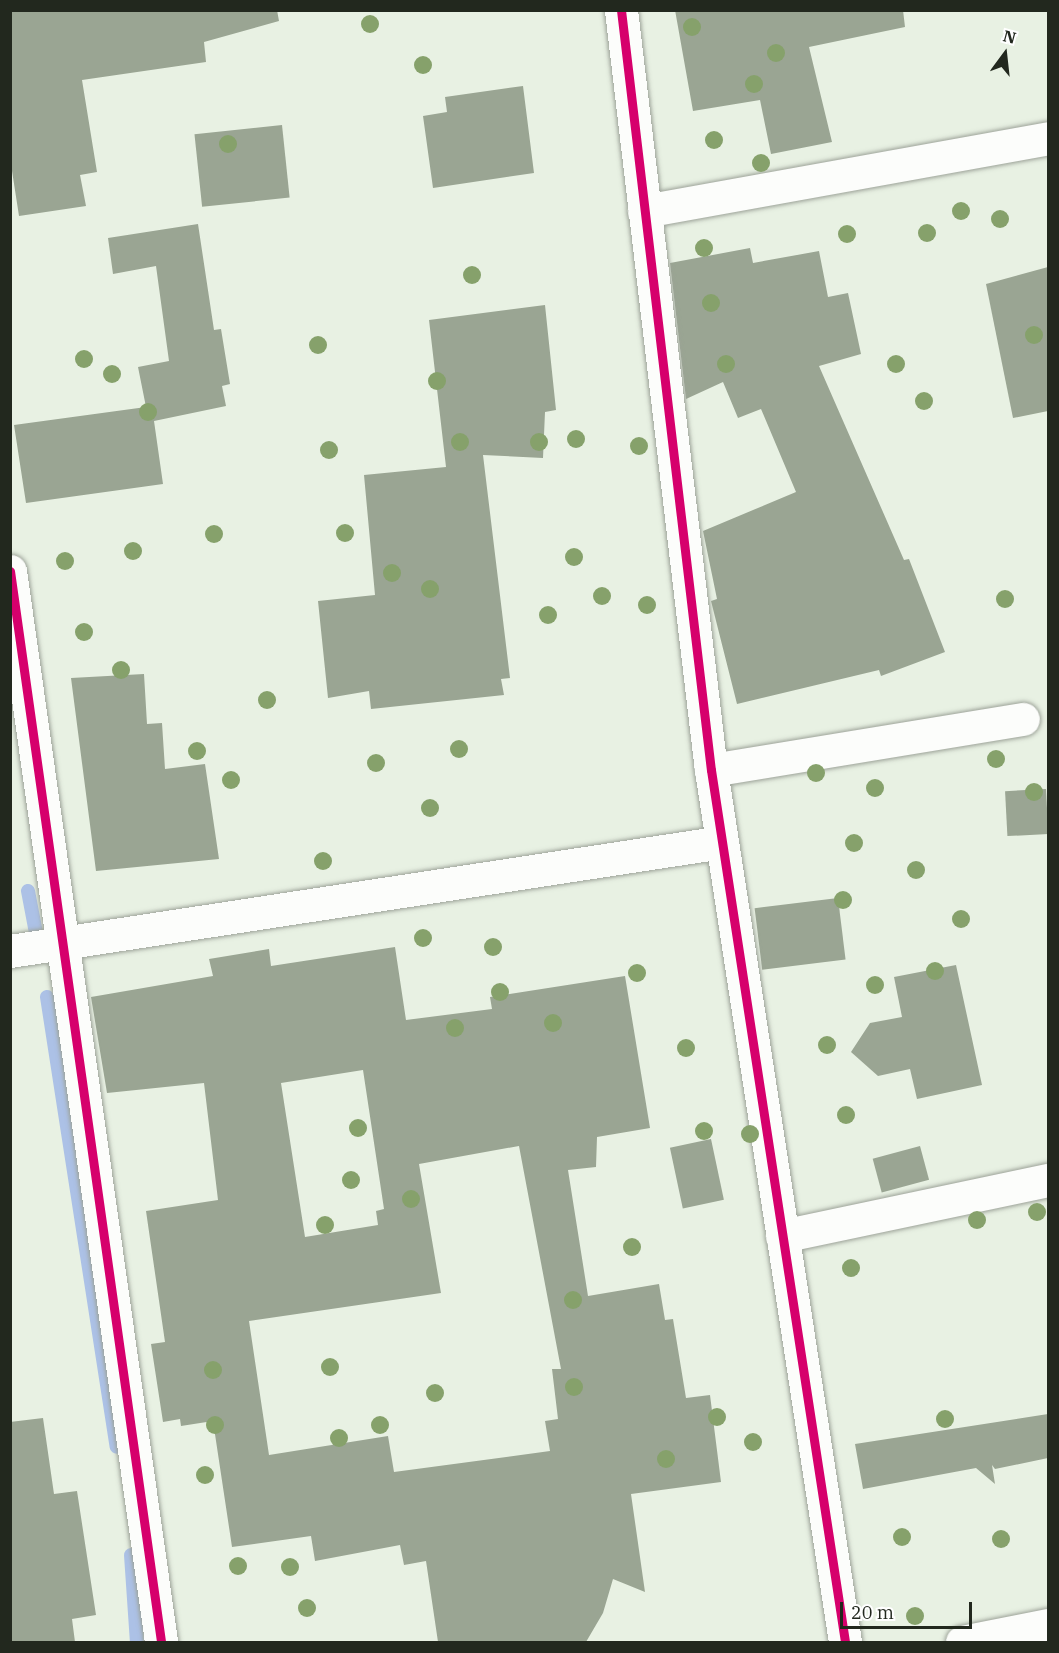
<!DOCTYPE html>
<style>
body{margin:0}
#map{position:relative;width:1059px;height:1653px;overflow:hidden;background:#e8f1e3;font-family:"IBM Plex Serif",serif}
div>[style]{position:absolute}
[style*='--x']{left:calc(var(--x)*1px);top:calc(var(--y)*1px);width:calc(var(--w)*1px);rotate:calc(var(--a)*1deg)}
.stream>*{height:14px;margin:-7px;padding:0 7px;transform-origin:7px;border-radius:7px;background:#acc1e6}
.building>*{inset:0;background:#9aa593;transform-origin:0 0}
.roads{filter:drop-shadow(0 0 2px #9da399) drop-shadow(0 0 2px #9da399)}
.minor>*{height:33px;margin:-16.5px;padding:0 16.5px;transform-origin:16.5px;border-radius:16.5px;background:#fcfdfb}
.cycleway>*{height:9px;margin:-4.5px;padding:0 4.5px;transform-origin:4.5px;border-radius:4.5px;background:#d6006c}
.trees>*{width:18px;height:18px;margin:-9px;border-radius:50%;background:#86a16b}
span{translate:-50% -50%;white-space:nowrap;text-align:center;line-height:1.15;-webkit-text-stroke:4.5px #fff;paint-order:stroke}
.frame{position:absolute;inset:0;border:12px solid #22281e;pointer-events:none}
.north{position:absolute;left:975px;top:24px;width:60px;height:60px;-webkit-text-stroke:4px #fff;paint-order:stroke;rotate:15deg;font-size:16px;font-weight:700;line-height:24px;text-align:center;color:#22281e}
.north::after{content:'';display:block;margin:auto;width:21px;height:27px;background:#22281e;clip-path:polygon(50% 0,100% 100%,50% 72%,0 100%)}
.scale{position:absolute;left:840px;top:1602px;width:132px;height:27px;box-sizing:border-box;border:3px solid #22281e;border-top:0;padding-left:8px;font-size:18px;line-height:21px;white-space:nowrap;color:#22281e;-webkit-text-stroke:4px #fff;paint-order:stroke}
</style>
<div id="map">
<div class="stream">
<div style="--x:28;--y:891;--w:48;--a:79.2"></div>
<div style="--x:47;--y:997;--w:455;--a:81.2"></div>
<div style="--x:131;--y:1555;--w:87;--a:86.1"></div>
</div>
<div class="building">
<div style="clip-path:polygon(10px 10px,277px 10px,279px 21px,204px 42px,206px 62px,82px 80px,97px 172px,80px 175px,86px 206px,19px 216px,10px 158px)"></div>
<div style="clip-path:polygon(675px 10px,903px 10px,905px 27px,809px 47px,832px 142px,771px 154px,760px 100px,693px 111px)"></div>
<div style="clip-path:polygon(523px 86px,534px 173px,433px 188px,423px 116px,447px 112px,445px 97px)"></div>
<div style="left:282px;top:125px;width:73px;height:88px;rotate:84deg"></div>
<div style="clip-path:polygon(198px 224px,214px 330px,221px 329px,230px 384px,222px 386px,226px 406px,154px 421px,163px 484px,26px 503px,14px 425px,146px 407px,138px 367px,169px 361px,156px 266px,113px 274px,108px 238px)"></div>
<div style="clip-path:polygon(750px 248px,753px 263px,819px 251px,828px 297px,848px 293px,861px 354px,819px 366px,904px 560px,909px 559px,945px 652px,881px 676px,879px 670px,737px 704px,711px 601px,717px 599px,703px 531px,796px 492px,761px 409px,738px 418px,723px 382px,686px 399px,670px 263px)"></div>
<div style="clip-path:polygon(1048px 267px,1048px 411px,1013px 418px,986px 284px)"></div>
<div style="clip-path:polygon(545px 305px,556px 410px,545px 412px,543px 458px,483px 455px,510px 678px,501px 679px,504px 695px,371px 709px,369px 691px,328px 698px,318px 601px,375px 595px,364px 475px,446px 467px,429px 320px)"></div>
<div style="clip-path:polygon(144px 674px,147px 724px,162px 723px,165px 769px,205px 764px,219px 859px,96px 871px,71px 678px)"></div>
<div style="left:1046px;top:789px;width:45px;height:41px;rotate:87deg"></div>
<div style="left:838px;top:898px;width:62px;height:84px;rotate:83deg"></div>
<div style="clip-path:polygon(evenodd,395px 947px,406px 1020px,492px 1009px,490px 997px,625px 976px,650px 1128px,597px 1137px,596px 1167px,568px 1170px,588px 1296px,659px 1284px,665px 1320px,673px 1319px,686px 1398px,710px 1395px,721px 1482px,631px 1494px,645px 1592px,613px 1579px,603px 1613px,586px 1642px,438px 1642px,426px 1561px,404px 1565px,400px 1545px,315px 1561px,311px 1536px,232px 1547px,213px 1421px,181px 1426px,180px 1419px,163px 1422px,151px 1344px,165px 1342px,146px 1211px,218px 1200px,204px 1083px,107px 1093px,91px 997px,213px 976px,209px 959px,269px 949px,271px 966px,395px 947px,363px 1070px,384px 1209px,376px 1211px,378px 1225px,305px 1237px,281px 1083px,363px 1070px,395px 947px,519px 1146px,561px 1369px,552px 1369px,558px 1419px,545px 1421px,550px 1451px,394px 1472px,388px 1436px,269px 1455px,249px 1321px,441px 1293px,419px 1164px,519px 1146px)"></div>
<div style="clip-path:polygon(956px 965px,982px 1085px,917px 1099px,910px 1069px,878px 1076px,851px 1052px,870px 1023px,902px 1017px,894px 977px)"></div>
<div style="left:711px;top:1139px;width:62px;height:42px;rotate:78deg"></div>
<div style="left:920px;top:1146px;width:35px;height:49px;rotate:75deg"></div>
<div style="clip-path:polygon(1048px 1414px,1048px 1458px,995px 1469px,992px 1465px,995px 1484px,976px 1468px,863px 1489px,855px 1444px)"></div>
<div style="clip-path:polygon(43px 1418px,54px 1494px,77px 1491px,96px 1615px,72px 1619px,75px 1642px,10px 1642px,10px 1422px)"></div>
</div>
<div class="roads">
<div class="minor">
<div style="--x:621;--y:10;--w:765;--a:83.25"></div>
<div style="--x:711;--y:770;--w:882;--a:81.26"></div>
<div style="--x:644;--y:211;--w:411;--a:-10.2"></div>
<div style="--x:10;--y:571;--w:1082;--a:81.97"></div>
<div style="--x:711;--y:770;--w:316;--a:-9.3"></div>
<div style="--x:10;--y:951;--w:720;--a:-8.7"></div>
<div style="--x:782;--y:1236;--w:272;--a:-11.9"></div>
<div style="--x:962;--y:1642;--w:88;--a:-11.2"></div>
</div>
</div>
<div class="cycleway">
<div style="--x:621;--y:10;--w:765;--a:83.25"></div>
<div style="--x:711;--y:770;--w:882;--a:81.26"></div>
<div style="--x:10;--y:571;--w:1082;--a:81.97"></div>
</div>
<div class="trees">
<div style="left:370px;top:24px"></div>
<div style="left:692px;top:27px"></div>
<div style="left:776px;top:53px"></div>
<div style="left:423px;top:65px"></div>
<div style="left:754px;top:84px"></div>
<div style="left:714px;top:140px"></div>
<div style="left:228px;top:144px"></div>
<div style="left:761px;top:163px"></div>
<div style="left:961px;top:211px"></div>
<div style="left:1000px;top:219px"></div>
<div style="left:927px;top:233px"></div>
<div style="left:847px;top:234px"></div>
<div style="left:704px;top:248px"></div>
<div style="left:472px;top:275px"></div>
<div style="left:711px;top:303px"></div>
<div style="left:1034px;top:335px"></div>
<div style="left:318px;top:345px"></div>
<div style="left:84px;top:359px"></div>
<div style="left:726px;top:364px"></div>
<div style="left:896px;top:364px"></div>
<div style="left:112px;top:374px"></div>
<div style="left:437px;top:381px"></div>
<div style="left:924px;top:401px"></div>
<div style="left:148px;top:412px"></div>
<div style="left:576px;top:439px"></div>
<div style="left:460px;top:442px"></div>
<div style="left:539px;top:442px"></div>
<div style="left:639px;top:446px"></div>
<div style="left:329px;top:450px"></div>
<div style="left:345px;top:533px"></div>
<div style="left:214px;top:534px"></div>
<div style="left:133px;top:551px"></div>
<div style="left:574px;top:557px"></div>
<div style="left:65px;top:561px"></div>
<div style="left:392px;top:573px"></div>
<div style="left:430px;top:589px"></div>
<div style="left:602px;top:596px"></div>
<div style="left:1005px;top:599px"></div>
<div style="left:647px;top:605px"></div>
<div style="left:548px;top:615px"></div>
<div style="left:84px;top:632px"></div>
<div style="left:121px;top:670px"></div>
<div style="left:267px;top:700px"></div>
<div style="left:459px;top:749px"></div>
<div style="left:197px;top:751px"></div>
<div style="left:996px;top:759px"></div>
<div style="left:376px;top:763px"></div>
<div style="left:816px;top:773px"></div>
<div style="left:231px;top:780px"></div>
<div style="left:875px;top:788px"></div>
<div style="left:1034px;top:792px"></div>
<div style="left:430px;top:808px"></div>
<div style="left:854px;top:843px"></div>
<div style="left:323px;top:861px"></div>
<div style="left:916px;top:870px"></div>
<div style="left:843px;top:900px"></div>
<div style="left:961px;top:919px"></div>
<div style="left:423px;top:938px"></div>
<div style="left:493px;top:947px"></div>
<div style="left:935px;top:971px"></div>
<div style="left:637px;top:973px"></div>
<div style="left:875px;top:985px"></div>
<div style="left:500px;top:992px"></div>
<div style="left:553px;top:1023px"></div>
<div style="left:455px;top:1028px"></div>
<div style="left:827px;top:1045px"></div>
<div style="left:686px;top:1048px"></div>
<div style="left:846px;top:1115px"></div>
<div style="left:358px;top:1128px"></div>
<div style="left:704px;top:1131px"></div>
<div style="left:750px;top:1134px"></div>
<div style="left:351px;top:1180px"></div>
<div style="left:411px;top:1199px"></div>
<div style="left:1037px;top:1212px"></div>
<div style="left:977px;top:1220px"></div>
<div style="left:325px;top:1225px"></div>
<div style="left:632px;top:1247px"></div>
<div style="left:851px;top:1268px"></div>
<div style="left:573px;top:1300px"></div>
<div style="left:330px;top:1367px"></div>
<div style="left:213px;top:1370px"></div>
<div style="left:574px;top:1387px"></div>
<div style="left:435px;top:1393px"></div>
<div style="left:717px;top:1417px"></div>
<div style="left:945px;top:1419px"></div>
<div style="left:215px;top:1425px"></div>
<div style="left:380px;top:1425px"></div>
<div style="left:339px;top:1438px"></div>
<div style="left:753px;top:1442px"></div>
<div style="left:666px;top:1459px"></div>
<div style="left:205px;top:1475px"></div>
<div style="left:902px;top:1537px"></div>
<div style="left:1001px;top:1539px"></div>
<div style="left:238px;top:1566px"></div>
<div style="left:290px;top:1567px"></div>
<div style="left:307px;top:1608px"></div>
<div style="left:915px;top:1616px"></div>
</div>
<div class="frame"></div>
<div class="north">N</div>
<div class="scale">20 m</div>
</div>
